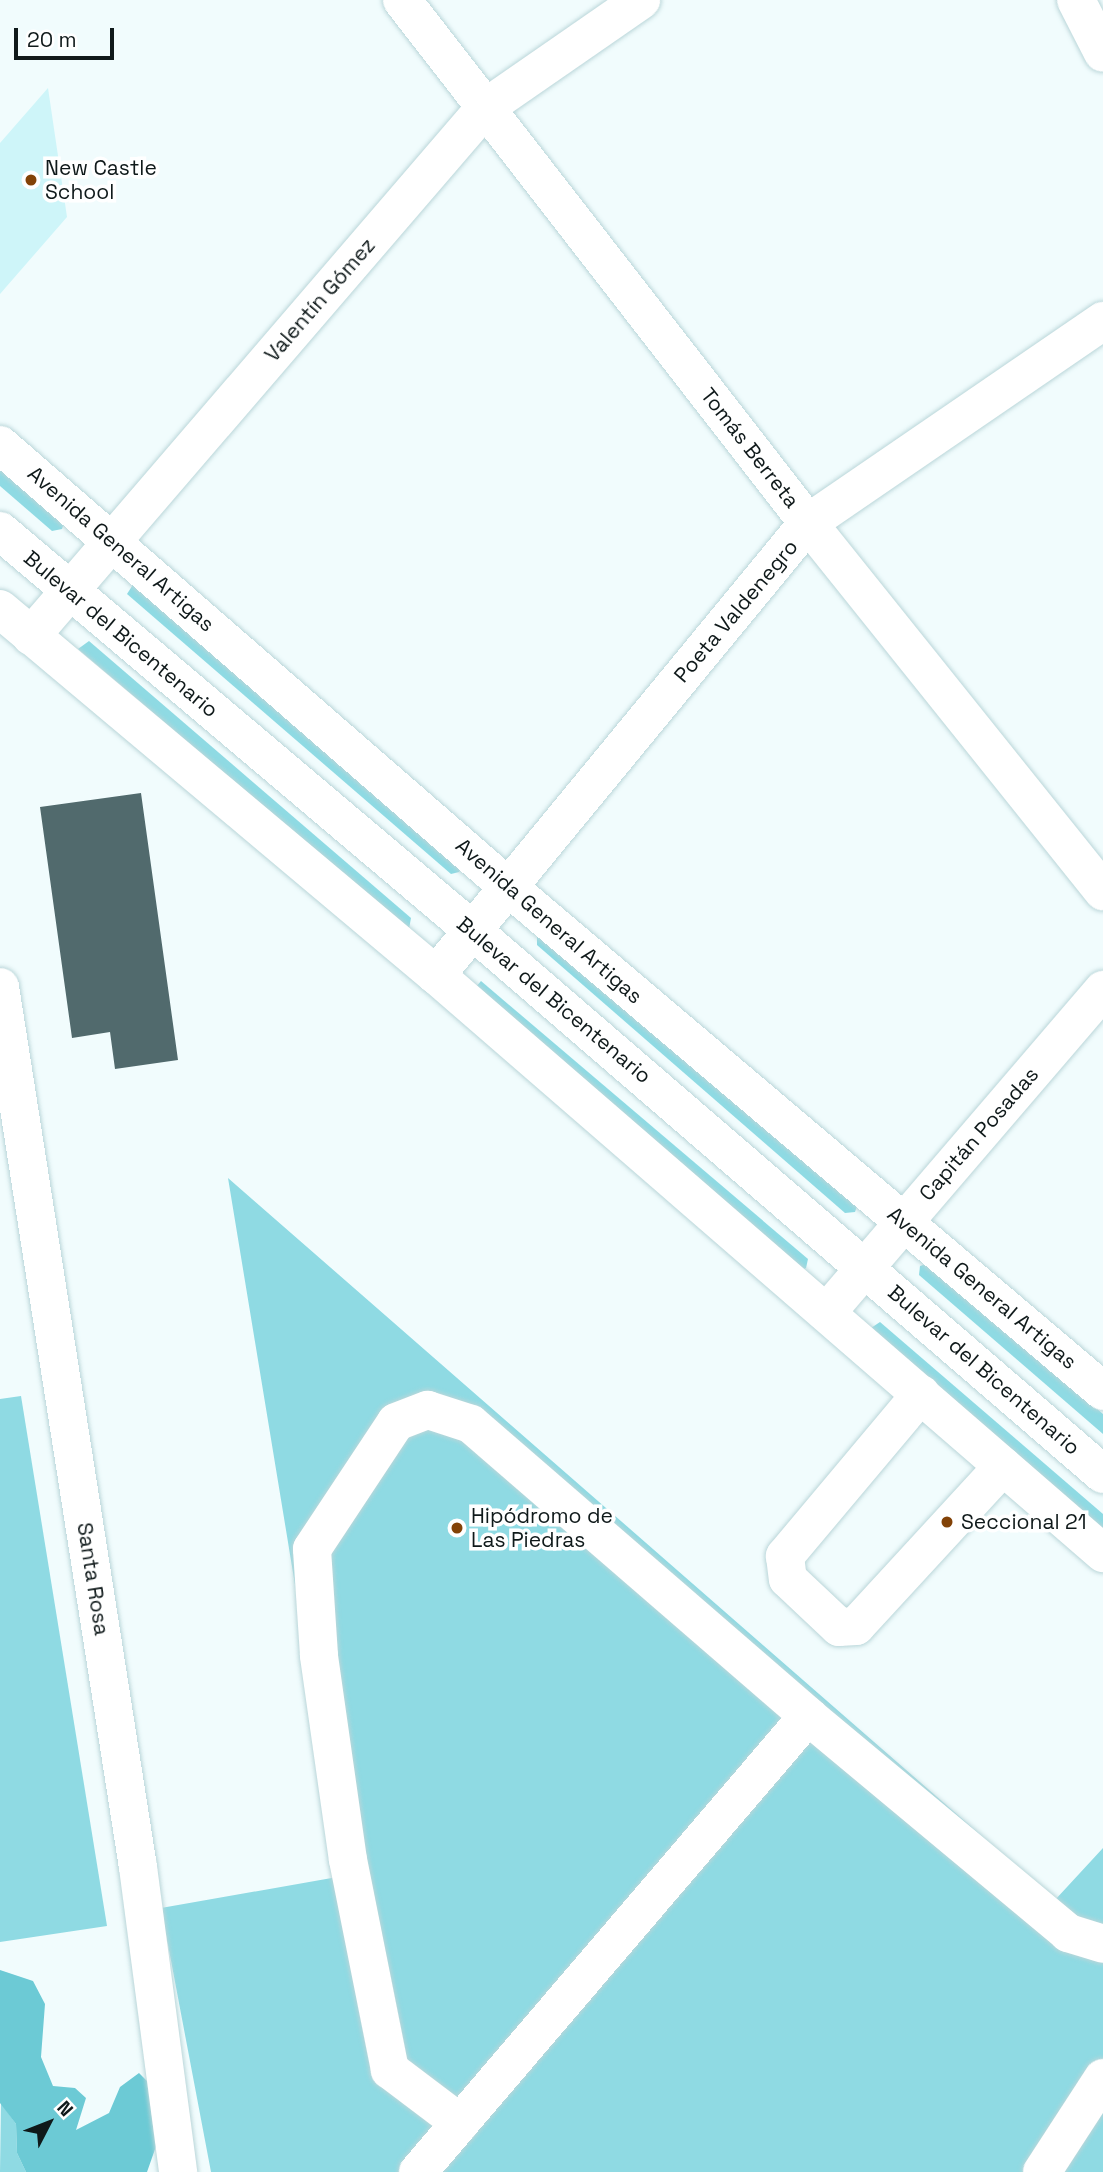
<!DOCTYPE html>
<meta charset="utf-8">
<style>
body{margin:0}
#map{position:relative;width:1103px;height:2172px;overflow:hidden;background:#f1fcfd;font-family:"Space Grotesk",sans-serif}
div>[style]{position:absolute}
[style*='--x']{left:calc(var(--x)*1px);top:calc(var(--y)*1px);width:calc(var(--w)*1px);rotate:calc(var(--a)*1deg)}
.built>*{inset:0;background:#cef5f9}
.green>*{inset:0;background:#8fdae3}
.forest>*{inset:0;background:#6ccad5}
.building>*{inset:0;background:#516a6d}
.roads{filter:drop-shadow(0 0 2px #bad6d9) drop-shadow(0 0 2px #bad6d9)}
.minor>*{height:38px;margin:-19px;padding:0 19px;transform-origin:19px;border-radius:19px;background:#fff}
.dots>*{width:19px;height:19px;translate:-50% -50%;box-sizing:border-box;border:4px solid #fff;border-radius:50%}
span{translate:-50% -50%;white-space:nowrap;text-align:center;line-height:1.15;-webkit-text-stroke:7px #fff;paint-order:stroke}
.poi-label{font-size:21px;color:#0f191a}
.left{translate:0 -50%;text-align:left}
.street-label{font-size:21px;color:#0f191a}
.north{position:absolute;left:14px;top:2088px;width:70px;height:70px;-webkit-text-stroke:5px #fff;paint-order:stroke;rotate:48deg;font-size:19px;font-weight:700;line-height:28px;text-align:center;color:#0f191a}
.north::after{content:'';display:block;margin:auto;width:24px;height:32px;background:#0f191a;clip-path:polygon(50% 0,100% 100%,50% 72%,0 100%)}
.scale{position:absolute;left:14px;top:28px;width:100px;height:32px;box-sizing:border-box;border:4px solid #0f191a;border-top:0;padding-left:9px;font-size:21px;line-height:24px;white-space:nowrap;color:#0f191a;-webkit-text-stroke:5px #fff;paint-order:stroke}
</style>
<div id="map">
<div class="built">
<div style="clip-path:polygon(48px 88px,67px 217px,0 294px,0 143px)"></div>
</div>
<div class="green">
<div style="clip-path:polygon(0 465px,64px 523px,62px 529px,52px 531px,0 486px)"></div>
<div style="clip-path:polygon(134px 583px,462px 867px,459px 872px,451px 874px,127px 594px)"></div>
<div style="clip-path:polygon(89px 641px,411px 918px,409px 929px,78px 649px)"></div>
<div style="clip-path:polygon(537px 936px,857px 1206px,855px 1212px,845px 1213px,537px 945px)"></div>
<div style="clip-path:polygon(481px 981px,808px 1259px,806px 1268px,802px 1270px,475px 988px)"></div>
<div style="clip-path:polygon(228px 1178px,1055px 1900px,1103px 1848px,1103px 2172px,211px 2172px,161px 1908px,343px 1876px)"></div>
<div style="clip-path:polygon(929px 1263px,1103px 1414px,1103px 1434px,919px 1275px,920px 1266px)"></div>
<div style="clip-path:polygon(880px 1322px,1103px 1514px,1103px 1535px,868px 1330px)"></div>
<div style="clip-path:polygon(21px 1396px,107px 1926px,0 1942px,0 1399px)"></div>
<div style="clip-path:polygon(1px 2103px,16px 2124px,17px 2153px,26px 2172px,0 2172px)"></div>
</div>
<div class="forest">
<div style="clip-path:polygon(0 1970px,33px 1981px,45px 2004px,41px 2057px,53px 2086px,75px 2088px,86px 2098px,76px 2130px,109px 2113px,120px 2087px,139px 2073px,157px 2091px,159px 2138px,147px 2172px,26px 2172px,17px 2153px,16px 2124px,0 2103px)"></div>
</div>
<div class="building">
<div style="clip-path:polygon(141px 793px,178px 1060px,115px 1069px,110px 1032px,72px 1038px,40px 807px)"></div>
</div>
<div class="roads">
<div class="minor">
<div style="--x:402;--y:0;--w:662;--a:52.18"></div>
<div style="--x:808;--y:523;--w:472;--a:51.3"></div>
<div style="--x:1076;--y:0;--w:59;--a:63"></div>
<div style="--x:0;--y:445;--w:672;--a:41.02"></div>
<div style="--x:507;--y:886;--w:781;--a:40.28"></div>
<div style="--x:0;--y:531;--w:618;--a:40.21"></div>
<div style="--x:472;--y:930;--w:833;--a:40.77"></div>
<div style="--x:0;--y:609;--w:569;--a:40.01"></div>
<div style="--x:436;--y:975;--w:883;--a:40.91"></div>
<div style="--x:31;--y:636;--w:696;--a:-49.31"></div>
<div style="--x:485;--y:108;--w:190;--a:-34.7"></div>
<div style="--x:436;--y:975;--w:585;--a:-50.55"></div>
<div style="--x:808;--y:523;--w:358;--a:-34.4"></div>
<div style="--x:0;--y:987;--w:891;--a:81.09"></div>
<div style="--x:138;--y:1867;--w:308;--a:82.5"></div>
<div style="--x:828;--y:1311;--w:423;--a:-49.4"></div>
<div style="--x:921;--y:1394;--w:212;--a:130"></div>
<div style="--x:785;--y:1556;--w:23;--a:83"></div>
<div style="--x:788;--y:1579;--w:70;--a:43.3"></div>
<div style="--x:839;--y:1627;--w:17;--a:-3"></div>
<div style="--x:856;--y:1626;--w:217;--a:-47.4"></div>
<div style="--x:460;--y:2123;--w:88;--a:-142.9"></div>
<div style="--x:390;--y:2070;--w:214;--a:-101.3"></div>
<div style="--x:348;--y:1860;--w:207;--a:-98.1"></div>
<div style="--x:319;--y:1655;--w:106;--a:-93.8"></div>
<div style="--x:312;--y:1549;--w:152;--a:-56.5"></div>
<div style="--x:396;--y:1422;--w:34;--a:-21"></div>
<div style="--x:428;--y:1410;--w:45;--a:18"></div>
<div style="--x:471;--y:1424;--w:446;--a:40.9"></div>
<div style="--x:808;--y:1716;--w:339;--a:39.8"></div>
<div style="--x:1068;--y:1933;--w:37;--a:17"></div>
<div style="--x:418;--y:2172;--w:600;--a:-49.46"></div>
<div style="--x:1042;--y:2172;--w:112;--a:-57"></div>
</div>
</div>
<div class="dots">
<div style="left:31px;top:180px;background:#824207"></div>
<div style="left:947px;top:1522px;background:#824207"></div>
<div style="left:457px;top:1528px;background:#824207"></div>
</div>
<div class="poi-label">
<span class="left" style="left:45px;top:180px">New Castle<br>School</span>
<span class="left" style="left:471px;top:1528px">Hipódromo de<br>Las Piedras</span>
<span class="left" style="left:961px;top:1522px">Seccional 21</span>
</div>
<div class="street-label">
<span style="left:320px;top:300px;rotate:-49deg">Valentín Gómez</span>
<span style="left:750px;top:448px;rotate:52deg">Tomás Berreta</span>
<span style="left:121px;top:549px;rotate:41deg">Avenida General Artigas</span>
<span style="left:736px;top:611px;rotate:-50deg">Poeta Valdenegro</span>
<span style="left:121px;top:634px;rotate:40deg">Bulevar del Bicentenario</span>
<span style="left:549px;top:921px;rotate:41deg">Avenida General Artigas</span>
<span style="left:554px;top:1000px;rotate:40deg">Bulevar del Bicentenario</span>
<span style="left:979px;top:1134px;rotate:-49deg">Capitán Posadas</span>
<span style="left:982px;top:1288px;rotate:40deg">Avenida General Artigas</span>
<span style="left:984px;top:1370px;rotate:41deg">Bulevar del Bicentenario</span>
<span style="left:93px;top:1579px;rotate:81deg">Santa Rosa</span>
</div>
<div class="north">N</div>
<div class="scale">20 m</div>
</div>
